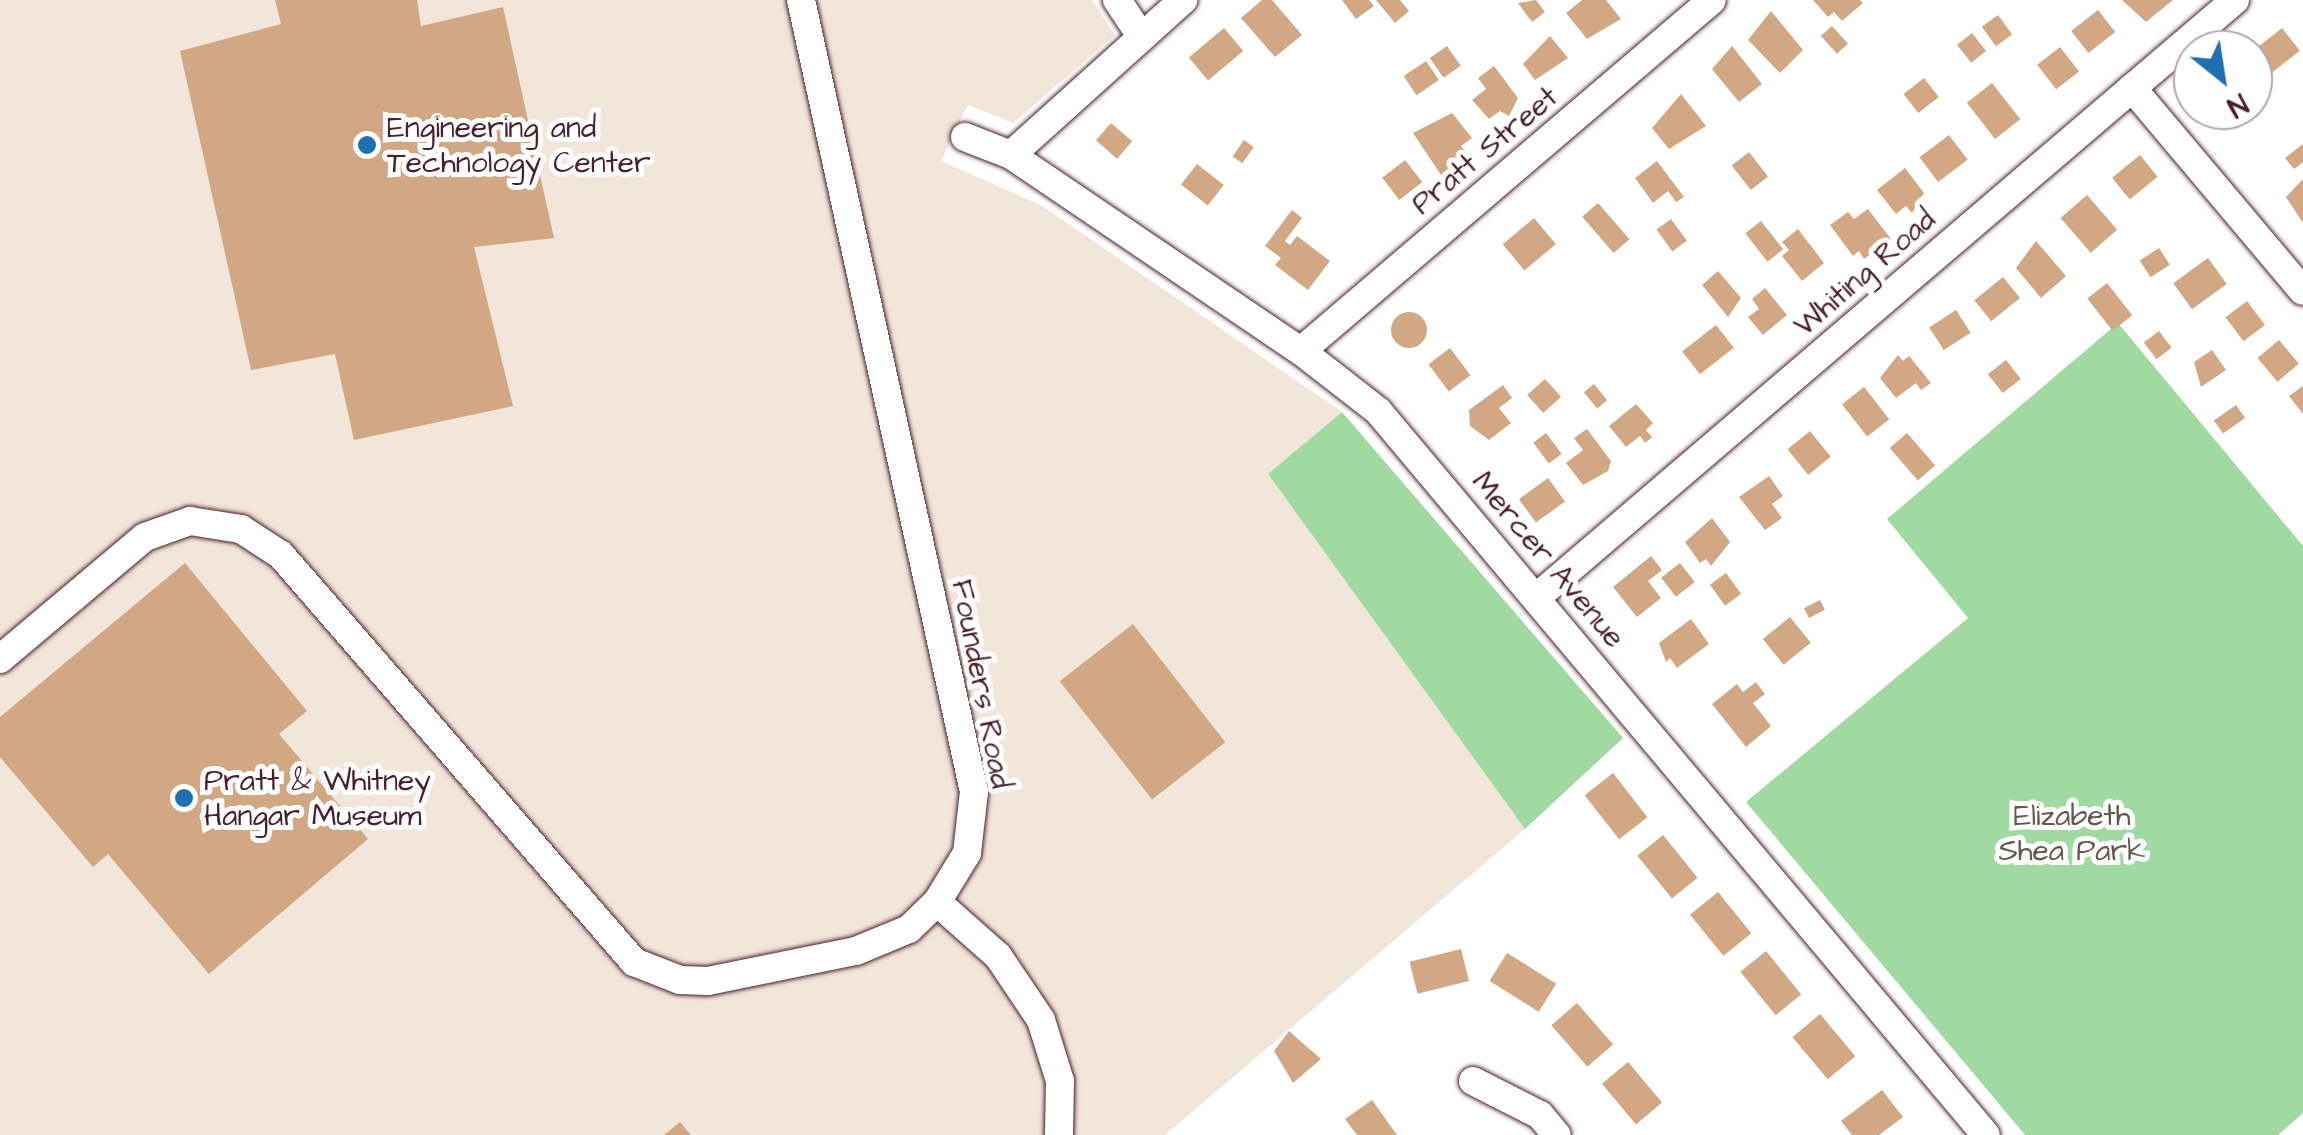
<!DOCTYPE html>
<style>
body{margin:0}
#map{position:relative;width:2303px;height:1135px;overflow:hidden;background:#fff;font-family:"Architects Daughter",sans-serif}
div>[style]{position:absolute}
[style*='--x']{left:calc(var(--x)*1px);top:calc(var(--y)*1px);width:calc(var(--w)*1px);rotate:calc(var(--a)*1deg)}
.built>*{inset:0;background:#f2e5da}
.green>*{inset:0;background:#a0daa0}
.building>*{inset:0;background:#d2a884;transform-origin:0 0}
.round{border-radius:50%}
.roads{filter:drop-shadow(0 0 2px #4a1f2b) drop-shadow(0 0 2px #4a1f2b)}
.minor>*{height:28px;margin:-14px;padding:0 14px;transform-origin:14px;border-radius:14px;background:#fff}
.dots>*{width:28px;height:28px;translate:-50% -50%;box-sizing:border-box;border:5px solid #fff;border-radius:50%}
span{translate:-50% -50%;white-space:nowrap;text-align:center;line-height:1.15;-webkit-text-stroke:10px #fff;paint-order:stroke}
.poi-label{font-size:30px;color:#4a1f2b}
.left{translate:0 -50%;text-align:left}
.street-label{font-size:30px;color:#4a1f2b}
.park-label{font-size:30px;color:#64574e}
.north{position:absolute;left:2173px;top:30px;width:100px;height:100px;box-sizing:border-box;background:#fff;border:2px solid #b7a5aa;border-radius:50%;rotate:150deg;font-size:28px;font-weight:700;line-height:40px;text-align:center;color:#4a1f2b}
.north::after{content:'';display:block;margin:auto;width:35px;height:45px;background:#1f6fb2;clip-path:polygon(50% 0,100% 100%,50% 72%,0 100%)}
</style>
<div id="map">
<div class="built">
<div style="clip-path:polygon(0 0,1092px 0,1115px 35px,1013px 123px,968px 105px,941px 161px,1041px 205px,1342px 412px,1268px 474px,1525px 829px,1165px 1135px,0 1135px)"></div>
</div>
<div class="green">
<div style="clip-path:polygon(2118px 323px,2303px 546px,2303px 1113px,2278px 1135px,2025px 1135px,1746px 802px,1968px 618px,1887px 519px)"></div>
<div style="clip-path:polygon(1342px 412px,1623px 738px,1525px 829px,1268px 474px)"></div>
</div>
<div class="building">
<div style="clip-path:polygon(275px 0,417px 0,421px 26px,503px 7px,554px 238px,474px 247px,513px 406px,354px 440px,335px 354px,251px 370px,180px 51px,281px 24px)"></div>
<div style="clip-path:polygon(1262px 0,1272px 0,1302px 35px,1275px 57px,1241px 18px)"></div>
<div style="clip-path:polygon(1342px 0,1369px 0,1374px 6px,1356px 19px)"></div>
<div style="clip-path:polygon(1376px 0,1400px 0,1409px 11px,1395px 23px)"></div>
<div style="clip-path:polygon(1536px 0,1545px 12px,1532px 22px,1518px 3px)"></div>
<div style="clip-path:polygon(1582px 0,1606px 0,1621px 19px,1587px 39px,1566px 13px)"></div>
<div style="clip-path:polygon(1813px 0,1860px 0,1863px 3px,1842px 21px,1834px 12px,1828px 17px)"></div>
<div style="clip-path:polygon(2122px 0,2173px 0,2146px 22px)"></div>
<div style="left:2098px;top:10px;width:28px;height:34px;rotate:52deg"></div>
<div style="clip-path:polygon(1771px 11px,1803px 50px,1780px 73px,1748px 40px)"></div>
<div style="left:1998px;top:15px;width:24px;height:20px;rotate:54deg"></div>
<div style="left:1832px;top:26px;width:24px;height:15px;rotate:48deg"></div>
<div style="left:1224px;top:28px;width:30px;height:46px;rotate:50deg"></div>
<div style="left:2282px;top:28px;width:29px;height:38px;rotate:52deg"></div>
<div style="left:1972px;top:33px;width:23px;height:19px;rotate:52deg"></div>
<div style="clip-path:polygon(1550px 36px,1568px 58px,1535px 80px,1523px 64px)"></div>
<div style="left:1447px;top:46px;width:24px;height:21px;rotate:55deg"></div>
<div style="clip-path:polygon(1732px 46px,1762px 84px,1739px 102px,1712px 69px)"></div>
<div style="left:2060px;top:47px;width:31px;height:29px;rotate:52deg"></div>
<div style="left:1426px;top:61px;width:23px;height:27px;rotate:56deg"></div>
<div style="clip-path:polygon(1494px 66px,1518px 98px,1509px 116px,1500px 111px,1489px 119px,1472px 100px,1486px 89px,1478px 78px)"></div>
<div style="left:1924px;top:78px;width:24px;height:26px;rotate:52deg"></div>
<div style="left:1992px;top:83px;width:46px;height:32px;rotate:52deg"></div>
<div style="clip-path:polygon(1681px 94px,1706px 126px,1669px 149px,1652px 128px)"></div>
<div style="clip-path:polygon(2205px 110px,2243px 110px,2221px 129px)"></div>
<div style="clip-path:polygon(1452px 113px,1472px 138px,1461px 146px,1467px 153px,1441px 175px,1413px 133px)"></div>
<div style="left:1111px;top:123px;width:28px;height:23px;rotate:41deg"></div>
<div style="left:1949px;top:135px;width:31px;height:37px;rotate:53deg"></div>
<div style="left:1244px;top:140px;width:12px;height:20px;rotate:35deg"></div>
<div style="clip-path:polygon(2303px 144px,2303px 162px,2294px 169px,2285px 158px)"></div>
<div style="left:1749px;top:152px;width:31px;height:22px;rotate:52deg"></div>
<div style="left:2140px;top:155px;width:28px;height:36px;rotate:51deg"></div>
<div style="left:1405px;top:160px;width:28px;height:29px;rotate:52deg"></div>
<div style="clip-path:polygon(1657px 161px,1684px 197px,1676px 202px,1668px 191px,1653px 203px,1635px 178px)"></div>
<div style="left:1197px;top:164px;width:34px;height:26px;rotate:38deg"></div>
<div style="clip-path:polygon(1905px 168px,1924px 193px,1912px 213px,1906px 206px,1896px 214px,1877px 190px)"></div>
<div style="clip-path:polygon(2303px 179px,2303px 223px,2286px 197px)"></div>
<div style="left:2087px;top:195px;width:46px;height:35px;rotate:49deg"></div>
<div style="left:1598px;top:203px;width:48px;height:21px;rotate:49deg"></div>
<div style="clip-path:polygon(1868px 209px,1891px 239px,1864px 259px,1859px 251px,1853px 256px,1830px 225px,1848px 212px,1854px 219px)"></div>
<div style="clip-path:polygon(1292px 210px,1302px 218px,1285px 241px,1290px 245px,1297px 236px,1330px 261px,1308px 290px,1275px 265px,1281px 258px,1265px 246px)"></div>
<div style="left:1534px;top:218px;width:34px;height:41px;rotate:50deg"></div>
<div style="left:1671px;top:219px;width:27px;height:18px;rotate:54deg"></div>
<div style="left:1761px;top:221px;width:36px;height:20px;rotate:52deg"></div>
<div style="clip-path:polygon(1798px 229px,1824px 263px,1802px 281px,1782px 256px,1789px 250px,1782px 242px)"></div>
<div style="clip-path:polygon(2036px 241px,2066px 276px,2041px 298px,2016px 268px)"></div>
<div style="left:2159px;top:248px;width:20px;height:23px;rotate:57deg"></div>
<div style="left:2208px;top:258px;width:32px;height:43px;rotate:54deg"></div>
<div style="clip-path:polygon(1718px 271px,1741px 298px,1728px 317px,1702px 285px)"></div>
<div style="left:2003px;top:277px;width:27px;height:37px;rotate:51deg"></div>
<div style="left:2107px;top:283px;width:41px;height:25px;rotate:52deg"></div>
<div style="clip-path:polygon(1765px 288px,1787px 315px,1763px 335px,1748px 317px,1759px 309px,1752px 299px)"></div>
<div style="left:2247px;top:301px;width:30px;height:27px;rotate:53deg"></div>
<div style="left:1956px;top:310px;width:27px;height:32px;rotate:57deg"></div>
<div class="round" style="left:1391px;top:312px;width:36px;height:36px"></div>
<div style="left:1716px;top:325px;width:29px;height:43px;rotate:52deg"></div>
<div style="left:2159px;top:331px;width:21px;height:19px;rotate:53deg"></div>
<div style="left:2279px;top:340px;width:31px;height:28px;rotate:50deg"></div>
<div style="left:1450px;top:348px;width:34px;height:27px;rotate:53deg"></div>
<div style="clip-path:polygon(2212px 350px,2226px 370px,2201px 387px,2194px 362px)"></div>
<div style="clip-path:polygon(1898px 355px,1903px 361px,1909px 356px,1931px 383px,1921px 390px,1916px 383px,1896px 398px,1880px 378px)"></div>
<div style="left:2006px;top:360px;width:24px;height:23px;rotate:52deg"></div>
<div style="left:1545px;top:379px;width:24px;height:24px;rotate:48deg"></div>
<div style="left:1594px;top:384px;width:21px;height:13px;rotate:51deg"></div>
<div style="clip-path:polygon(1503px 385px,1512px 398px,1499px 408px,1511px 423px,1489px 440px,1470px 426px,1469px 410px)"></div>
<div style="clip-path:polygon(2303px 386px,2303px 414px,2289px 396px)"></div>
<div style="left:1864px;top:387px;width:41px;height:28px;rotate:52deg"></div>
<div style="clip-path:polygon(1636px 404px,1653px 423px,1646px 430px,1652px 437px,1645px 443px,1640px 436px,1626px 447px,1609px 426px)"></div>
<div style="left:2236px;top:405px;width:16px;height:27px;rotate:55deg"></div>
<div style="clip-path:polygon(1587px 429px,1611px 461px,1608px 471px,1583px 485px,1566px 463px,1583px 450px,1574px 438px)"></div>
<div style="left:1810px;top:431px;width:33px;height:29px;rotate:51deg"></div>
<div style="left:1546px;top:433px;width:26px;height:16px;rotate:53deg"></div>
<div style="left:1907px;top:433px;width:43px;height:23px;rotate:49deg"></div>
<div style="clip-path:polygon(1769px 476px,1783px 496px,1772px 504px,1782px 518px,1765px 530px,1739px 497px)"></div>
<div style="left:1548px;top:478px;width:29px;height:36px;rotate:54deg"></div>
<div style="clip-path:polygon(1712px 518px,1730px 542px,1711px 566px,1706px 559px,1700px 563px,1685px 542px)"></div>
<div style="clip-path:polygon(1651px 556px,1662px 570px,1648px 581px,1661px 598px,1637px 617px,1613px 587px)"></div>
<div style="clip-path:polygon(185px 563px,307px 711px,279px 734px,368px 839px,209px 974px,108px 854px,93px 867px,0 757px,0 717px)"></div>
<div style="left:1680px;top:563px;width:24px;height:24px;rotate:52deg"></div>
<div style="left:1726px;top:573px;width:26px;height:20px;rotate:54deg"></div>
<div style="left:1820px;top:600px;width:11px;height:18px;rotate:63deg"></div>
<div style="left:1790px;top:617px;width:33px;height:35px;rotate:51deg"></div>
<div style="clip-path:polygon(1691px 619px,1709px 644px,1677px 668px,1670px 658px,1666px 662px,1659px 643px)"></div>
<div style="left:1133px;top:624px;width:150px;height:93px;rotate:52deg"></div>
<div style="clip-path:polygon(1756px 682px,1765px 694px,1753px 703px,1771px 726px,1746px 747px,1712px 704px,1737px 684px,1743px 692px)"></div>
<div style="left:1613px;top:773px;width:56px;height:36px;rotate:52deg"></div>
<div style="left:1663px;top:835px;width:55px;height:33px;rotate:51deg"></div>
<div style="left:1718px;top:892px;width:53px;height:36px;rotate:51deg"></div>
<div style="left:1461px;top:949px;width:33px;height:53px;rotate:76deg"></div>
<div style="left:1766px;top:951px;width:56px;height:33px;rotate:51deg"></div>
<div style="left:1507px;top:953px;width:58px;height:33px;rotate:32deg"></div>
<div style="left:1577px;top:1003px;width:55px;height:34px;rotate:49deg"></div>
<div style="left:1820px;top:1014px;width:55px;height:36px;rotate:50deg"></div>
<div style="clip-path:polygon(1289px 1031px,1321px 1059px,1293px 1083px,1274px 1051px)"></div>
<div style="left:1628px;top:1062px;width:53px;height:34px;rotate:50deg"></div>
<div style="clip-path:polygon(1882px 1090px,1903px 1117px,1879px 1135px,1852px 1135px,1841px 1121px)"></div>
<div style="clip-path:polygon(1372px 1100px,1397px 1135px,1357px 1135px,1345px 1119px)"></div>
<div style="clip-path:polygon(680px 1122px,691px 1135px,664px 1135px)"></div>
</div>
<div class="roads">
<div class="minor">
<div style="--x:1117;--y:0;--w:43;--a:56.3"></div>
<div style="--x:2132;--y:88;--w:265;--a:49.9"></div>
<div style="--x:965;--y:137;--w:49;--a:21.4"></div>
<div style="--x:1011;--y:155;--w:350;--a:34.1"></div>
<div style="--x:1301;--y:351;--w:98;--a:37.9"></div>
<div style="--x:1378;--y:411;--w:945;--a:49.98"></div>
<div style="--x:1011;--y:155;--w:232;--a:-42"></div>
<div style="--x:1301;--y:351;--w:540;--a:-40.5"></div>
<div style="--x:1538;--y:596;--w:917;--a:-40.53"></div>
<div style="--x:0;--y:659;--w:189;--a:-40.1"></div>
<div style="--x:145;--y:537;--w:48;--a:-19.6"></div>
<div style="--x:190;--y:521;--w:52;--a:8.9"></div>
<div style="--x:241;--y:529;--w:48;--a:33"></div>
<div style="--x:281;--y:555;--w:539;--a:49.06"></div>
<div style="--x:634;--y:962;--w:49;--a:21.4"></div>
<div style="--x:680;--y:980;--w:28;--a:2"></div>
<div style="--x:708;--y:981;--w:151;--a:-11.5"></div>
<div style="--x:856;--y:951;--w:57;--a:-22.5"></div>
<div style="--x:909;--y:929;--w:39;--a:-44"></div>
<div style="--x:937;--y:902;--w:57;--a:-58.5"></div>
<div style="--x:967;--y:853;--w:61;--a:-83.5"></div>
<div style="--x:974;--y:792;--w:811;--a:-102.32"></div>
<div style="--x:937;--y:902;--w:81;--a:41.5"></div>
<div style="--x:998;--y:956;--w:77;--a:56.1"></div>
<div style="--x:1041;--y:1020;--w:64;--a:72.7"></div>
<div style="--x:1060;--y:1081;--w:54;--a:91.1"></div>
<div style="--x:1473;--y:1081;--w:75;--a:26.9"></div>
<div style="--x:1540;--y:1115;--w:26;--a:50"></div>
</div>
</div>
<div class="dots">
<div style="left:367px;top:145px;background:#1f6fb2"></div>
<div style="left:184px;top:798px;background:#1f6fb2"></div>
</div>
<div class="poi-label">
<span class="left" style="left:387px;top:145px">Engineering and<br>Technology Center</span>
<span class="left" style="left:204px;top:798px">Pratt &amp; Whitney<br>Hangar Museum</span>
</div>
<div class="street-label">
<span style="left:1485px;top:151px;rotate:-40deg">Pratt Street</span>
<span style="left:1865px;top:273px;rotate:-41deg">Whiting Road</span>
<span style="left:1548px;top:560px;rotate:50deg">Mercer Avenue</span>
<span style="left:981px;top:684px;rotate:79deg">Founders Road</span>
</div>
<div class="park-label">
<span style="left:2072px;top:833px">Elizabeth<br>Shea Park</span>
</div>
<div class="north">N</div>
</div>
